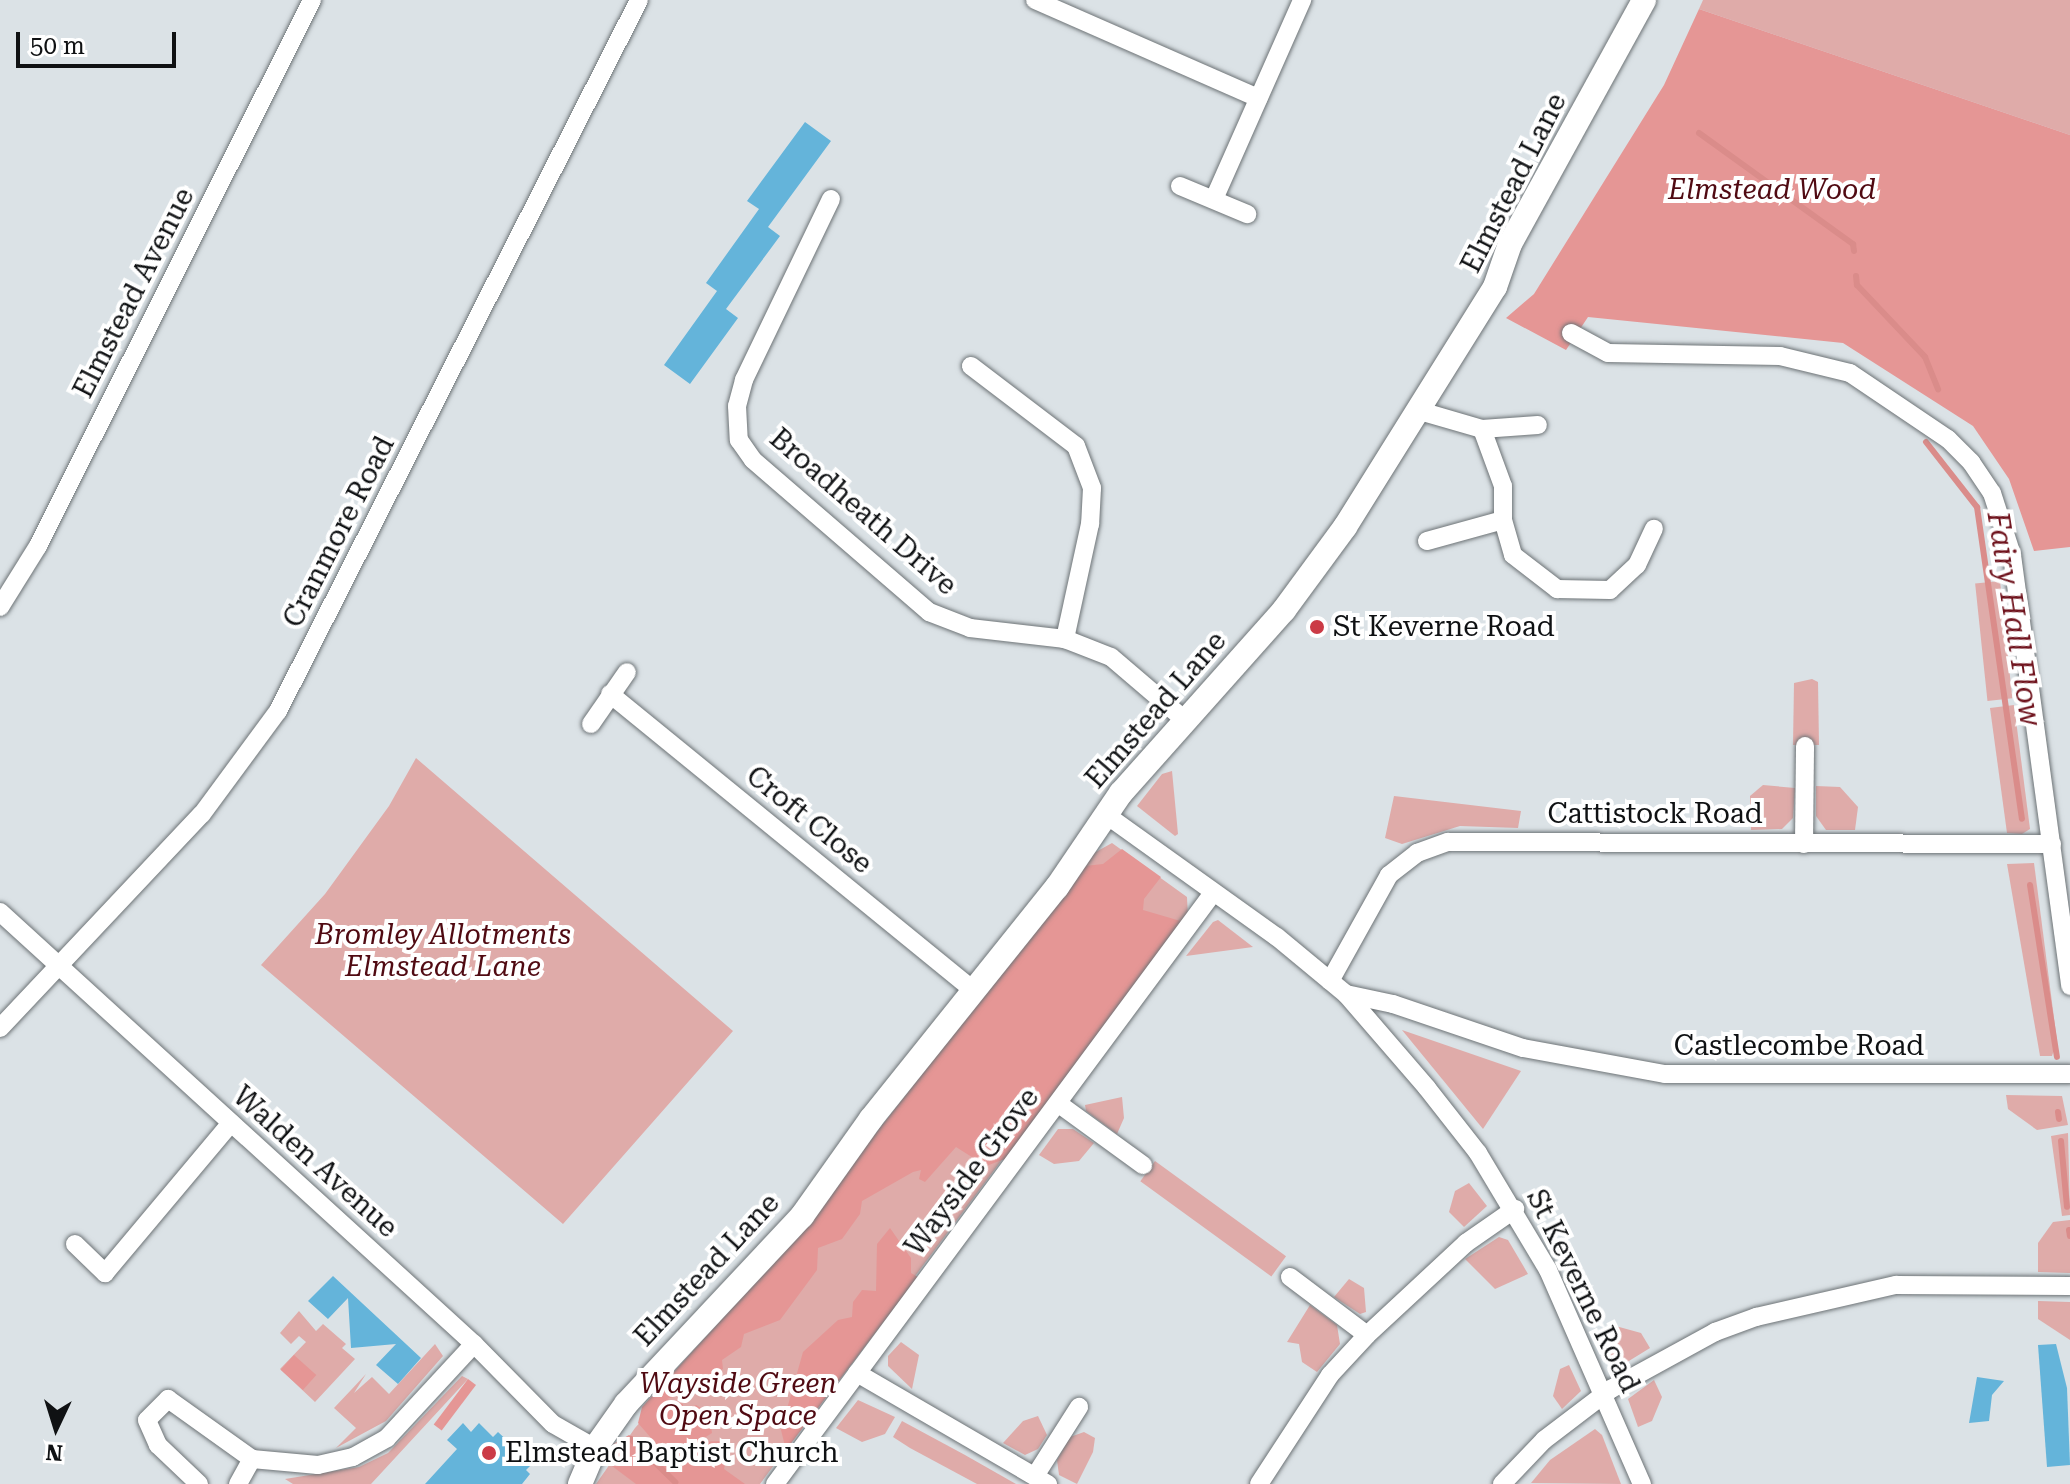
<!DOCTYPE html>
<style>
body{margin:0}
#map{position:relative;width:2070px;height:1484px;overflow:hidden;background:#dbe2e6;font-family:"Roboto Serif",serif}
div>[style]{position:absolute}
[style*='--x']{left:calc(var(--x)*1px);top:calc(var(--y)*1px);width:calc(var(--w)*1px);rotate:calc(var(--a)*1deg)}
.green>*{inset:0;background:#dfaba9;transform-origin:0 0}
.forest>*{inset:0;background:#e59695;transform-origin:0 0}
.stream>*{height:6px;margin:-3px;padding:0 3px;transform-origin:3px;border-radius:3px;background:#da8c8a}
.building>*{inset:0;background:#64b4da}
.roads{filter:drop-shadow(0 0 2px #6d7376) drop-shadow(0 0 2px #6d7376)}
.street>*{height:18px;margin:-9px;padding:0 9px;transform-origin:9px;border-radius:9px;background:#fff}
.secondary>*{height:24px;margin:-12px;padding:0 12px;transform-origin:12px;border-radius:12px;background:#fff}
.dots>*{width:22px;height:22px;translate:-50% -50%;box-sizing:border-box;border:4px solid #fff;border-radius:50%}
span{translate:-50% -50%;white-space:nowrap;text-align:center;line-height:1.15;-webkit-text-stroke:8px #fff;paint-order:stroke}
.street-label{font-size:28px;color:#0f1113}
.park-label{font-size:28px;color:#500a12;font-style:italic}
.poi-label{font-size:28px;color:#0f1113}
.left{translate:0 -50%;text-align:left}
.water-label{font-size:30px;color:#6f131d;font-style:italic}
.north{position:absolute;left:16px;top:1388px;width:80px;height:80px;-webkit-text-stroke:6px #fff;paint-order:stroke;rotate:184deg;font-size:22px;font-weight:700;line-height:32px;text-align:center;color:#0f1113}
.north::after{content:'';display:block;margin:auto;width:28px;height:36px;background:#0f1113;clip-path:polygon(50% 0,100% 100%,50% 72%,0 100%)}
.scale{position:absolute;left:16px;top:32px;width:160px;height:36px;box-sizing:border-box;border:4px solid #0f1113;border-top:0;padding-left:10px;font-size:24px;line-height:28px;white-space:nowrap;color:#0f1113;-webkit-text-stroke:6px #fff;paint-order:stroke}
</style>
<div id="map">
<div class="green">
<div style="clip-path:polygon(1703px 0,2070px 0,2070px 135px,1699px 9px)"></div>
<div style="left:2000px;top:581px;width:118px;height:25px;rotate:84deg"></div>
<div style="clip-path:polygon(1812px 679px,1818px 682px,1819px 745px,1793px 745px,1794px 683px)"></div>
<div style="clip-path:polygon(2014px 705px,2030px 829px,2022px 834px,2007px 833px,1990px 708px)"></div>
<div style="clip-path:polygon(416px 758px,733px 1031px,563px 1224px,261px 965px,325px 894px,389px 806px)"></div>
<div style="clip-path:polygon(1172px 771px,1178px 834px,1175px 836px,1137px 806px,1162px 774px)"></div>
<div style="clip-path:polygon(1763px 785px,1795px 788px,1793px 818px,1782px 829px,1751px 830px,1750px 796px)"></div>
<div style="clip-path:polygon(1816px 786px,1840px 787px,1858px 807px,1855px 830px,1826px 830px,1816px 816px)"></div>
<div style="clip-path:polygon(1394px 796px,1521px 811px,1518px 828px,1460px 826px,1402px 844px,1385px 838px)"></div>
<div style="clip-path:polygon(1112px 843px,1187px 897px,1188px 918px,1151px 960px,760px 1484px,596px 1484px,635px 1428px,729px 1322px,875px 1140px,1094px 853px)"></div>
<div style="clip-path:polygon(2034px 863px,2057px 1041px,2052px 1056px,2040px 1056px,2007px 864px)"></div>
<div style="clip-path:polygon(1218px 920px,1253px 947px,1186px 956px,1213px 922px)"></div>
<div style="clip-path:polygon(1402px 1030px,1521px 1071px,1483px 1129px)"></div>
<div style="clip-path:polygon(2006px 1095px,2062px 1096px,2068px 1125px,2037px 1130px,2008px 1109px)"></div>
<div style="clip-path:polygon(1122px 1097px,1124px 1118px,1117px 1134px,1086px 1111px,1085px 1105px)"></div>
<div style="clip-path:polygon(1058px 1129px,1073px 1129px,1094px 1143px,1079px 1161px,1054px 1164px,1039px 1155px)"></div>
<div style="clip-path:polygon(2068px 1133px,2070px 1215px,2062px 1216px,2051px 1136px)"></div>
<div style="left:1155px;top:1161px;width:162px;height:25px;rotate:36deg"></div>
<div style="clip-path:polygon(1469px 1183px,1487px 1206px,1464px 1227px,1449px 1212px,1455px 1191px)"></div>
<div style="clip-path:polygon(2070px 1220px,2070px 1273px,2038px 1272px,2038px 1243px,2053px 1222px)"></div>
<div style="clip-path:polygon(1499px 1237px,1508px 1240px,1528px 1274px,1495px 1289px,1465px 1259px)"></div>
<div style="clip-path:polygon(1349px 1279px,1364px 1288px,1366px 1312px,1360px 1314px,1334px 1297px)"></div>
<div style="clip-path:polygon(2038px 1301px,2070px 1302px,2070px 1340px,2038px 1319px)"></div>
<div style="clip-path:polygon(1310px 1305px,1337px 1325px,1340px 1344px,1317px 1372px,1302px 1362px,1299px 1344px,1287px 1342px)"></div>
<div style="clip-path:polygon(299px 1311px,316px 1331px,323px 1324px,346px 1344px,342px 1348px,355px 1359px,315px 1402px,280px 1369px,306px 1342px,299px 1336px,291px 1344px,280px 1333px)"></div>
<div style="clip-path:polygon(1612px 1325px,1641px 1333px,1650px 1348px,1624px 1364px,1613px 1364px,1598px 1331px)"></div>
<div style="clip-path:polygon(901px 1342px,919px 1355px,912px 1389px,888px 1366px,888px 1356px)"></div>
<div style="clip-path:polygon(435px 1344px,443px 1356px,386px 1421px,336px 1448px,356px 1428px,334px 1408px,351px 1390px,366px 1374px,354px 1393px,372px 1377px,389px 1394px)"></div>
<div style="clip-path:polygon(1569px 1365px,1581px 1391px,1562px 1409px,1553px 1396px,1560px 1369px)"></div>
<div style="clip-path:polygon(462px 1376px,468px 1379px,371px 1484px,293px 1484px,285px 1479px,359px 1467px,388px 1453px)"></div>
<div style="clip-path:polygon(1654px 1380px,1662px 1397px,1652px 1421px,1638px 1427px,1628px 1399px)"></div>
<div style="clip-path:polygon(858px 1400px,895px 1417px,885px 1434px,862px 1442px,836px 1428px)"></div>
<div style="clip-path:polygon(1038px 1416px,1047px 1435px,1038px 1449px,1025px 1455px,1003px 1443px,1023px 1421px)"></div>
<div style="clip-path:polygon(902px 1421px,965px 1455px,1016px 1484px,977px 1484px,910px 1448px,893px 1437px)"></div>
<div style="clip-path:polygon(1595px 1429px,1602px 1435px,1621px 1484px,1531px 1483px,1550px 1460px)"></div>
<div style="clip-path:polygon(1084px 1432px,1095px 1438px,1093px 1452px,1077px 1484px,1059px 1475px,1057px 1460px,1070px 1437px)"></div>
</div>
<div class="forest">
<div style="clip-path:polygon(1699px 9px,2070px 135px,2070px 547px,2034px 551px,2009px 479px,1973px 426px,1843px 343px,1588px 317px,1566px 350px,1506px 318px,1534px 294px,1664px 85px)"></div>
<div style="clip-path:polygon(1122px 849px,1161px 877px,1144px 899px,1143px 910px,1184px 922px,1005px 1159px,986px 1166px,956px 1147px,925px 1182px,919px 1179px,921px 1170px,913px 1172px,862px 1201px,860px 1214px,842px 1239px,818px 1248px,817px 1270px,780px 1320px,744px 1334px,741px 1347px,722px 1360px,723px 1369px,713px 1373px,705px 1386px,667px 1399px,683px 1404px,682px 1411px,696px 1405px,709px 1413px,712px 1433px,698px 1442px,722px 1441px,729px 1448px,724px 1469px,745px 1484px,636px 1484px,608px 1463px,613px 1444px,629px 1435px,665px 1454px,638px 1423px,642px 1407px,782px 1253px,1085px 866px,1103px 864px)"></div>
<div style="clip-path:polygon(890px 1228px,911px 1258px,911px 1273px,918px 1277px,786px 1450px,781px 1430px,803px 1352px,838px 1320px,852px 1317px,853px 1302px,862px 1290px,876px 1291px,877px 1244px)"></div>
<div style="left:294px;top:1355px;width:30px;height:20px;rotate:42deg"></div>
<div style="left:468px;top:1379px;width:10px;height:57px;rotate:37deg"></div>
</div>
<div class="stream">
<div style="--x:1699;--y:133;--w:190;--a:35.8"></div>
<div style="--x:1853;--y:244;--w:7;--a:82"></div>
<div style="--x:1856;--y:276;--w:9;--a:84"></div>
<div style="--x:1857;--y:285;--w:99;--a:46.6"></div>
<div style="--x:1925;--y:357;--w:35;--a:68"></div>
<div style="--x:1926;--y:442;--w:83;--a:51.9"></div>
<div style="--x:1977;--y:507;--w:315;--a:81.8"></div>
<div style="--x:2030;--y:885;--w:174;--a:81.1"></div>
<div style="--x:2058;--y:1112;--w:7;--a:82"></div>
<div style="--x:2061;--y:1141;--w:66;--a:84.8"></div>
<div style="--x:2069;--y:1230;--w:6;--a:81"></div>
<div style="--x:631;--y:1439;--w:62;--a:44.3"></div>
</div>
<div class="building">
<div style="clip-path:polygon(805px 122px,831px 141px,768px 227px,780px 236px,726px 309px,738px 318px,690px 384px,664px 365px,717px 291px,706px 283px,759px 209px,747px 201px)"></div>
<div style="clip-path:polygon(333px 1276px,421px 1358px,398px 1384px,376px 1365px,396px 1344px,351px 1348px,348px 1298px,328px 1319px,308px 1301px)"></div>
<div style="clip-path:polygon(2056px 1344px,2067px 1388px,2070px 1465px,2047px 1467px,2038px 1345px)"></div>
<div style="clip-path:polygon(1977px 1377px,2004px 1381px,1992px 1395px,1989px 1421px,1969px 1423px)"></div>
<div style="clip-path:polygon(463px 1423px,471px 1432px,479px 1423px,493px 1437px,498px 1432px,532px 1464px,526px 1470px,530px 1474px,522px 1484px,425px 1484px,457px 1449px,447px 1440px)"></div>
</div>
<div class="roads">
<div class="street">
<div style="--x:1035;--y:0;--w:244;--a:23.7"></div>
<div style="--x:1180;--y:186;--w:73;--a:22.7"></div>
<div style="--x:831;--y:199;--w:201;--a:115.7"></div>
<div style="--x:744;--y:380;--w:27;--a:105"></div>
<div style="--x:737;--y:406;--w:34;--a:87"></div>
<div style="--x:739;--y:440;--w:24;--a:55"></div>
<div style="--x:753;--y:460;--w:233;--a:40.8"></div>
<div style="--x:929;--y:612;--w:44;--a:21.3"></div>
<div style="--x:970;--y:628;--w:96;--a:6.6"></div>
<div style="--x:1065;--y:639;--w:49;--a:21.4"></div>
<div style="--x:1111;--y:657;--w:99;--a:40.5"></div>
<div style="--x:1214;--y:199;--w:218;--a:-66.1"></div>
<div style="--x:1571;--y:333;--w:42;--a:28.4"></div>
<div style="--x:1608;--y:353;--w:172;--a:1"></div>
<div style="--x:1780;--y:356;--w:72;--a:13.7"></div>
<div style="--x:1850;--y:373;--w:118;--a:34"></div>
<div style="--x:1948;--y:439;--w:33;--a:45"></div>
<div style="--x:1971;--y:462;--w:37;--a:56"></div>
<div style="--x:1992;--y:493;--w:65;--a:72.1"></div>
<div style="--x:2012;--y:555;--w:435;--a:82.3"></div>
<div style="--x:971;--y:366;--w:132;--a:37.3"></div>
<div style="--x:1076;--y:446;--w:45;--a:69.1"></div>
<div style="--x:1092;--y:488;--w:36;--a:93"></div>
<div style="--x:1090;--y:524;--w:118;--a:102.3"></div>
<div style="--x:1420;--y:411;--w:65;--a:16.2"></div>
<div style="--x:1482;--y:429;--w:61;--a:69.8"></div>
<div style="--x:1503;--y:486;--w:34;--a:90"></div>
<div style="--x:1503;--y:520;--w:36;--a:74"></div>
<div style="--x:1513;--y:555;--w:56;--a:37.7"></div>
<div style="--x:1557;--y:589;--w:53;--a:1.1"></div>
<div style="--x:1610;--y:590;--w:37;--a:-43"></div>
<div style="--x:1637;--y:565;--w:40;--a:-65"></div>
<div style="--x:1482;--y:429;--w:56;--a:-4.1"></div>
<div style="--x:1427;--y:541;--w:79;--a:-15.4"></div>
<div style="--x:0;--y:607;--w:72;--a:-58.1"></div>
<div style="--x:38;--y:546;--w:611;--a:-63.35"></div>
<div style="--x:610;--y:694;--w:467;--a:39.2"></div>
<div style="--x:591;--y:724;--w:63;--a:-55.3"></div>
<div style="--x:1105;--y:814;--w:211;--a:35.6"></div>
<div style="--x:1277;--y:937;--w:89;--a:39.6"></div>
<div style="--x:1346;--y:994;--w:124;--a:49.2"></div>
<div style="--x:1427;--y:1088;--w:83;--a:51.9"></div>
<div style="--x:1478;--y:1153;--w:136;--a:59.1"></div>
<div style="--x:1548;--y:1270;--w:234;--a:66.3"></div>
<div style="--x:1804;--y:844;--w:98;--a:-89.4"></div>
<div style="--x:0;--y:912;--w:641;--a:42.35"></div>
<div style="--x:474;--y:1344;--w:112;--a:45.4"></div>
<div style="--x:553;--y:1424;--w:48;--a:29.7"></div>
<div style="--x:1330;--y:981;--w:121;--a:-60.9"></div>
<div style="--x:1389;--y:875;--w:36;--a:-38"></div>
<div style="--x:1417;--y:853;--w:33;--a:-20"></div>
<div style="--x:1448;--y:842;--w:604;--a:0.19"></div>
<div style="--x:1346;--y:994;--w:48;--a:12"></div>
<div style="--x:1393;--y:1004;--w:137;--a:18.7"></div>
<div style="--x:1523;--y:1048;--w:144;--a:10.4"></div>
<div style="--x:1665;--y:1074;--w:405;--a:0"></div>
<div style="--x:0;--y:1028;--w:294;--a:-46.7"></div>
<div style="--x:202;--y:814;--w:128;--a:-53.6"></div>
<div style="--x:278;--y:711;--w:797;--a:-63.08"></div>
<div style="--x:1059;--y:1104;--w:104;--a:36"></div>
<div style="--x:75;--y:1244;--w:42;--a:44"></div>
<div style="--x:105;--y:1273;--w:196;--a:-50"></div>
<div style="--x:1290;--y:1277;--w:96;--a:37"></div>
<div style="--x:857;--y:1373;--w:221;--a:30.2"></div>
<div style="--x:1035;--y:1476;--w:82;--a:-57.5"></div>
<div style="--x:199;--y:1484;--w:57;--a:-136.4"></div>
<div style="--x:158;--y:1445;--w:27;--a:-114"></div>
<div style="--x:147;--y:1420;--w:30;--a:-45"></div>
<div style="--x:168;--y:1399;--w:103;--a:35.5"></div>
<div style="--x:252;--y:1459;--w:66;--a:5.2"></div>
<div style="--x:318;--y:1465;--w:36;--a:-13"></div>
<div style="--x:353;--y:1457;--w:39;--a:-29"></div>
<div style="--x:387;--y:1438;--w:128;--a:-47.2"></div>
<div style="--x:238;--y:1484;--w:29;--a:-61"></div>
<div style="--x:775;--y:1484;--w:736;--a:-53.46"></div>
<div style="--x:1259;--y:1484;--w:130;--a:-56.9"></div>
<div style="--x:1330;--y:1375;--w:54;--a:-47.2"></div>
<div style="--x:1367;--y:1335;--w:135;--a:-42.9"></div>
<div style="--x:1466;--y:1243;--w:60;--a:-34.8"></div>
<div style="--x:1502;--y:1484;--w:61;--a:-46.3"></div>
<div style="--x:1544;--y:1440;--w:84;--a:-37.3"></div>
<div style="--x:1611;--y:1389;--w:119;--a:-28.7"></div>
<div style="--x:1715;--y:1332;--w:44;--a:-20.1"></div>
<div style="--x:1756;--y:1317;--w:144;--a:-12.9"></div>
<div style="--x:1896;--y:1285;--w:174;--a:0.3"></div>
</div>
<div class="secondary">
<div style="--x:580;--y:1484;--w:39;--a:-67"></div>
<div style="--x:595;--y:1448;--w:54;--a:-54.8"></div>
<div style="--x:626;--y:1404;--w:258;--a:-46.9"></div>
<div style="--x:802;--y:1216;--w:119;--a:-54.6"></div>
<div style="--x:871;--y:1119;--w:297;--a:-51.3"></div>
<div style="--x:1057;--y:887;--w:114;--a:-55.8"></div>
<div style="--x:1121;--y:793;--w:245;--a:-48.3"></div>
<div style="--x:1284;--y:610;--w:103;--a:-53.7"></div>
<div style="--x:1345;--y:527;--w:283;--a:-58"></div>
<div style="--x:1495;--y:287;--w:46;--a:-70.8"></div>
<div style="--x:1510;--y:244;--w:278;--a:-61.2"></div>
</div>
</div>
<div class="dots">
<div style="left:1317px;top:627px;background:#cb3b46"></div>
<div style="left:489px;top:1453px;background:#cb3b46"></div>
</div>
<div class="street-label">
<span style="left:1514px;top:183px;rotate:-63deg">Elmstead Lane</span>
<span style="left:134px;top:293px;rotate:-63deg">Elmstead Avenue</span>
<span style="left:863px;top:512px;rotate:41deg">Broadheath Drive</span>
<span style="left:339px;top:532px;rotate:-63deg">Cranmore Road</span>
<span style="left:1156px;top:710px;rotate:-49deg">Elmstead Lane</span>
<span style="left:1655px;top:814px">Cattistock Road</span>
<span style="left:809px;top:820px;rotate:39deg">Croft Close</span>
<span style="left:1799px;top:1046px">Castlecombe Road</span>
<span style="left:315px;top:1162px;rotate:42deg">Walden Avenue</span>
<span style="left:972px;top:1172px;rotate:-53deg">Wayside Grove</span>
<span style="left:707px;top:1270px;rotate:-47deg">Elmstead Lane</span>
<span style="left:1583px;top:1291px;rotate:64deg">St Keverne Road</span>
</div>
<div class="park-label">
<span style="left:1772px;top:190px">Elmstead Wood</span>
<span style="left:443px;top:951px">Bromley Allotments<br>Elmstead Lane</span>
<span style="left:738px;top:1400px">Wayside Green<br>Open Space</span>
</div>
<div class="poi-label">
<span class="left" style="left:1333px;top:627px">St Keverne Road</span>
<span class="left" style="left:505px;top:1453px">Elmstead Baptist Church</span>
</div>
<div class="water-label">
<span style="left:2014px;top:619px;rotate:81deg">Fairy Hall Flow</span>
</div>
<div class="north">N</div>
<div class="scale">50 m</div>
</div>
